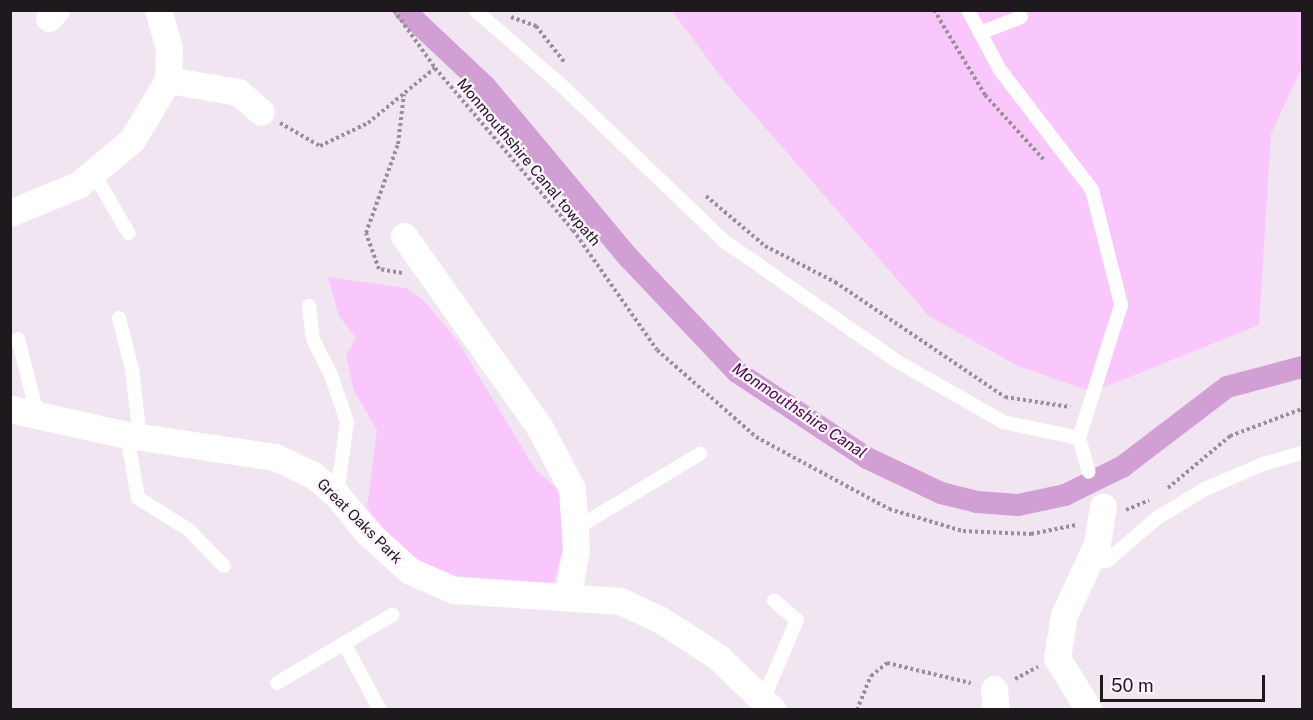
<!DOCTYPE html>
<style>
body{margin:0}
#map{position:relative;width:1313px;height:720px;overflow:hidden;background:#f1e5f2;font-family:"Public Sans",sans-serif}
div>[style]{position:absolute}
[style*='--x']{left:calc(var(--x)*1px);top:calc(var(--y)*1px);width:calc(var(--w)*1px);rotate:calc(var(--a)*1deg)}
.green>*{inset:0;background:#fac7fd}
.canal>*{height:22px;margin:-11px;padding:0 11px;transform-origin:11px;border-radius:11px;background:#d29fd5}
.path>*{height:4px;margin-top:-2px;transform-origin:0;background:repeating-linear-gradient(90deg,#988f98 0 3px,transparent 0 6px)}
.lane>*{height:14px;margin:-7px;padding:0 7px;transform-origin:7px;border-radius:7px;background:#fff}
.street>*{height:27px;margin:-13.5px;padding:0 13.5px;transform-origin:13.5px;border-radius:13.5px;background:#fff}
span{translate:-50% -50%;white-space:nowrap;text-align:center;line-height:1.15;-webkit-text-stroke:4.5px #fff3ff;paint-order:stroke}
.street-label{font-size:15px;color:#1d191d}
.water-label{font-size:16px;color:#48084d;font-style:italic}
.frame{position:absolute;inset:0;border:12px solid #1d191d;pointer-events:none}
.scale{position:absolute;left:1100px;top:675px;width:165px;height:27px;box-sizing:border-box;border:3px solid #1d191d;border-top:0;padding-left:8px;font-size:18px;line-height:21px;white-space:nowrap;color:#1d191d;-webkit-text-stroke:4px #fff3ff;paint-order:stroke}
</style>
<div id="map">
<div class="green">
<div style="clip-path:polygon(672px 11px,1302px 11px,1302px 67px,1271px 134px,1259px 325px,1092px 392px,1018px 366px,929px 316px,722px 78px)"></div>
<div style="clip-path:polygon(328px 277px,406px 288px,424px 301px,457px 340px,535px 469px,563px 494px,566px 537px,554px 583px,454px 576px,419px 561px,388px 534px,367px 508px,377px 430px,354px 391px,346px 356px,356px 338px,339px 316px)"></div>
</div>
<div class="canal">
<div style="--x:404;--y:10;--w:111;--a:43.2"></div>
<div style="--x:485;--y:86;--w:223;--a:50.1"></div>
<div style="--x:628;--y:257;--w:158;--a:46.5"></div>
<div style="--x:737;--y:372;--w:156;--a:33.5"></div>
<div style="--x:867;--y:458;--w:82;--a:25.3"></div>
<div style="--x:941;--y:493;--w:37;--a:14"></div>
<div style="--x:977;--y:502;--w:41;--a:4.2"></div>
<div style="--x:1018;--y:505;--w:48;--a:-12"></div>
<div style="--x:1065;--y:495;--w:64;--a:-26.2"></div>
<div style="--x:1122;--y:467;--w:132;--a:-37.3"></div>
<div style="--x:1227;--y:387;--w:78;--a:-14.9"></div>
</div>
<div class="path">
<div style="--x:394;--y:10;--w:71;--a:54.7"></div>
<div style="--x:435;--y:68;--w:213;--a:49.6"></div>
<div style="--x:573;--y:230;--w:146;--a:55"></div>
<div style="--x:657;--y:350;--w:132;--a:41.3"></div>
<div style="--x:756;--y:437;--w:151;--a:28.4"></div>
<div style="--x:889;--y:509;--w:77;--a:16.6"></div>
<div style="--x:963;--y:531;--w:68;--a:2.5"></div>
<div style="--x:1031;--y:534;--w:46;--a:-11.3"></div>
<div style="--x:934;--y:10;--w:99;--a:59"></div>
<div style="--x:985;--y:95;--w:88;--a:47.8"></div>
<div style="--x:511;--y:17;--w:27;--a:20"></div>
<div style="--x:536;--y:26;--w:47;--a:51.9"></div>
<div style="--x:280;--y:123;--w:46;--a:29.9"></div>
<div style="--x:320;--y:146;--w:53;--a:-25.6"></div>
<div style="--x:368;--y:123;--w:87;--a:-39.4"></div>
<div style="--x:706;--y:196;--w:77;--a:40.3"></div>
<div style="--x:765;--y:246;--w:79;--a:27.2"></div>
<div style="--x:835;--y:282;--w:205;--a:34.1"></div>
<div style="--x:1005;--y:397;--w:66;--a:8.7"></div>
<div style="--x:402;--y:273;--w:23;--a:-170"></div>
<div style="--x:379;--y:269;--w:38;--a:-110"></div>
<div style="--x:366;--y:233;--w:95;--a:-70.2"></div>
<div style="--x:398;--y:144;--w:50;--a:-83.2"></div>
<div style="--x:1168;--y:488;--w:81;--a:-40"></div>
<div style="--x:1230;--y:436;--w:77;--a:-20.6"></div>
<div style="--x:1126;--y:510;--w:25;--a:-23"></div>
<div style="--x:1015;--y:679;--w:26;--a:-28"></div>
<div style="--x:857;--y:710;--w:37;--a:-68"></div>
<div style="--x:871;--y:676;--w:21;--a:-39"></div>
<div style="--x:887;--y:663;--w:86;--a:13.4"></div>
</div>
<div class="lane">
<div style="--x:475;--y:10;--w:116;--a:41.1"></div>
<div style="--x:562;--y:86;--w:224;--a:43.7"></div>
<div style="--x:724;--y:241;--w:212;--a:34.8"></div>
<div style="--x:898;--y:362;--w:121;--a:29.7"></div>
<div style="--x:1003;--y:422;--w:78;--a:11.9"></div>
<div style="--x:968;--y:10;--w:68;--a:61.9"></div>
<div style="--x:1000;--y:70;--w:151;--a:52.5"></div>
<div style="--x:1092;--y:190;--w:119;--a:75.8"></div>
<div style="--x:1121;--y:305;--w:139;--a:107.5"></div>
<div style="--x:1079;--y:438;--w:35;--a:74"></div>
<div style="--x:980;--y:33;--w:44;--a:-21.3"></div>
<div style="--x:94;--y:174;--w:69;--a:59.7"></div>
<div style="--x:309;--y:306;--w:33;--a:83"></div>
<div style="--x:313;--y:339;--w:40;--a:63.4"></div>
<div style="--x:331;--y:375;--w:50;--a:71.2"></div>
<div style="--x:347;--y:422;--w:74;--a:97.8"></div>
<div style="--x:119;--y:318;--w:53;--a:75.7"></div>
<div style="--x:132;--y:369;--w:68;--a:83.3"></div>
<div style="--x:18;--y:339;--w:76;--a:75.6"></div>
<div style="--x:127;--y:435;--w:64;--a:80.1"></div>
<div style="--x:138;--y:498;--w:60;--a:32.1"></div>
<div style="--x:189;--y:530;--w:50;--a:45.8"></div>
<div style="--x:575;--y:529;--w:146;--a:-31"></div>
<div style="--x:1090;--y:562;--w:17;--a:-3"></div>
<div style="--x:1107;--y:561;--w:66;--a:-40.7"></div>
<div style="--x:1157;--y:518;--w:56;--a:-31.1"></div>
<div style="--x:1205;--y:489;--w:63;--a:-23.3"></div>
<div style="--x:1263;--y:464;--w:41;--a:-15.8"></div>
<div style="--x:344;--y:643;--w:76;--a:61.8"></div>
<div style="--x:277;--y:683;--w:134;--a:-30.6"></div>
<div style="--x:763;--y:700;--w:87;--a:-67"></div>
<div style="--x:797;--y:620;--w:30;--a:-140"></div>
</div>
<div class="street">
<div style="--x:49;--y:18;--w:11;--a:-49"></div>
<div style="--x:168;--y:80;--w:71;--a:9.7"></div>
<div style="--x:238;--y:92;--w:30;--a:41"></div>
<div style="--x:10;--y:213;--w:74;--a:-22.4"></div>
<div style="--x:78;--y:185;--w:70;--a:-39.8"></div>
<div style="--x:132;--y:140;--w:70;--a:-59"></div>
<div style="--x:168;--y:80;--w:32;--a:-88"></div>
<div style="--x:169;--y:48;--w:40;--a:-106"></div>
<div style="--x:404;--y:236;--w:235;--a:54.7"></div>
<div style="--x:540;--y:428;--w:69;--a:62.3"></div>
<div style="--x:572;--y:489;--w:60;--a:86.2"></div>
<div style="--x:576;--y:549;--w:47;--a:99.9"></div>
<div style="--x:10;--y:409;--w:120;--a:12.5"></div>
<div style="--x:127;--y:435;--w:150;--a:8.5"></div>
<div style="--x:275;--y:457;--w:42;--a:25.3"></div>
<div style="--x:313;--y:475;--w:31;--a:40"></div>
<div style="--x:337;--y:495;--w:46;--a:51.1"></div>
<div style="--x:366;--y:531;--w:59;--a:42.3"></div>
<div style="--x:410;--y:571;--w:48;--a:23.4"></div>
<div style="--x:454;--y:590;--w:166;--a:3.8"></div>
<div style="--x:620;--y:601;--w:45;--a:24.9"></div>
<div style="--x:661;--y:620;--w:68;--a:33"></div>
<div style="--x:718;--y:657;--w:76;--a:43.9"></div>
<div style="--x:994;--y:689;--w:21;--a:85"></div>
<div style="--x:1089;--y:710;--w:61;--a:-121.6"></div>
<div style="--x:1057;--y:658;--w:44;--a:-80.8"></div>
<div style="--x:1064;--y:615;--w:78;--a:-65.1"></div>
<div style="--x:1097;--y:544;--w:38;--a:-81"></div>
</div>
<div class="street-label">
<span style="left:529px;top:162px;rotate:50deg">Monmouthshire Canal towpath</span>
<span style="left:360px;top:521px;rotate:45deg">Great Oaks Park</span>
</div>
<div class="water-label">
<span style="left:799px;top:411px;rotate:34deg">Monmouthshire Canal</span>
</div>
<div class="frame"></div>
<div class="scale">50 m</div>
</div>
